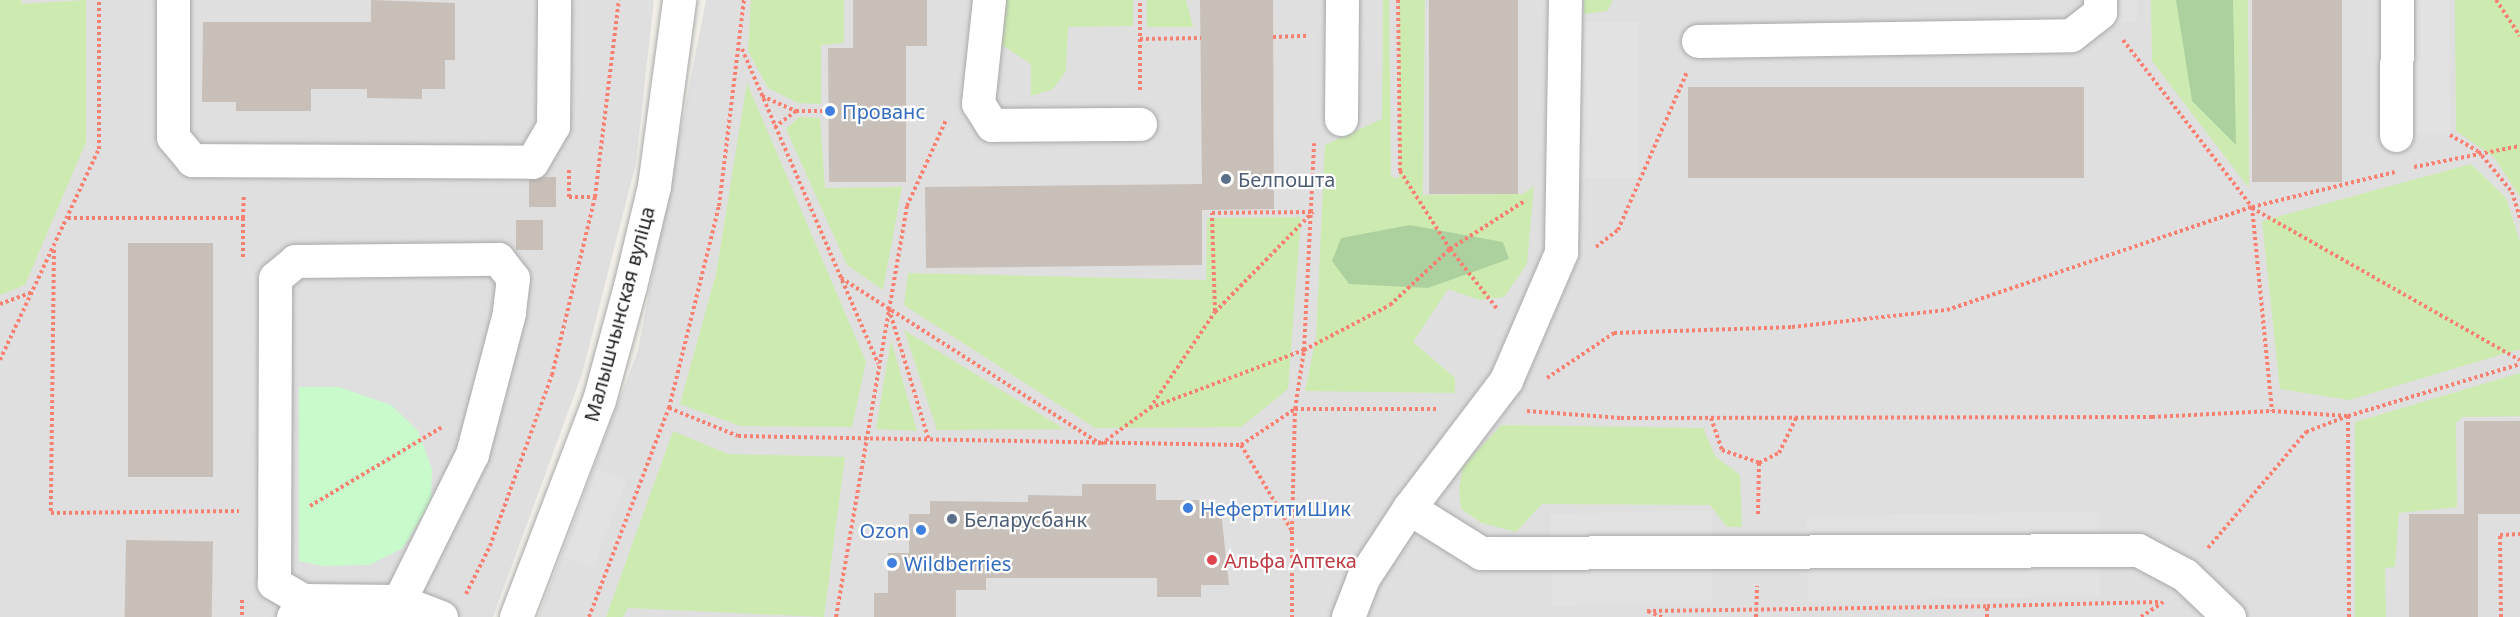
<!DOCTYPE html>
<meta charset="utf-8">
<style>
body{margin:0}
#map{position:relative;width:2520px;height:617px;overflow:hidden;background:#f2efe9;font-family:"Noto Sans",sans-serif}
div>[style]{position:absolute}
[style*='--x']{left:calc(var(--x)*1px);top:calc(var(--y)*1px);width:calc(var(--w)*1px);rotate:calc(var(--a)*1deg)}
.residential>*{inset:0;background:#e0dfdf}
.grass>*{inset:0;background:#cdebb0}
.forest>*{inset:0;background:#add19e}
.park>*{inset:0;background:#c8facc}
.parking>*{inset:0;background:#e2e2e2;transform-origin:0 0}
.building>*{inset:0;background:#c7bfb8;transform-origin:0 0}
.path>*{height:4px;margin-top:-2px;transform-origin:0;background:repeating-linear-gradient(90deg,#fa8072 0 3px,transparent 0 6px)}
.roads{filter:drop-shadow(0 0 2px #a9a9a9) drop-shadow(0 0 2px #a9a9a9)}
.minor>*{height:33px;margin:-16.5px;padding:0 16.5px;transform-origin:16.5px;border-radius:16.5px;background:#fff}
.dots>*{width:16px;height:16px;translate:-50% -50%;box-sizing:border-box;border:3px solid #fff;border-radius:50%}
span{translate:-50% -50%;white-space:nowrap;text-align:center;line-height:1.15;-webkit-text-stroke:4.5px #fff;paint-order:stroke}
.shop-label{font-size:20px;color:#366cbe}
.left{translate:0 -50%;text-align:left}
.right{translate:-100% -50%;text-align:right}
.service-label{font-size:20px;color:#4e5e75}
.street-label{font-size:20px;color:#222}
.health-label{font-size:20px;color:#be3a42}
</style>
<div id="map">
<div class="residential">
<div style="clip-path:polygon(0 0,654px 0,636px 163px,582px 374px,493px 617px,0 617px)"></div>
<div style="clip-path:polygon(706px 0,2520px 0,2520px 617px,538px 617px,638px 350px)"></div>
</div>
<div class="grass">
<div style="clip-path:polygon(0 0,21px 0,22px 4px,86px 0,86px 142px,25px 285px,0 295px)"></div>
<div style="clip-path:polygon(751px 0,844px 0,844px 43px,821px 45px,821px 104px,798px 103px,768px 88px,748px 51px)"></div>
<div style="clip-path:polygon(1005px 0,1133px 0,1133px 26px,1068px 27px,1066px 71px,1053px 89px,1031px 96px,1031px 64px,999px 43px)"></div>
<div style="clip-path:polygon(1147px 0,1186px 0,1193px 27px,1147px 27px)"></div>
<div style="clip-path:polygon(1383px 0,1389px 0,1391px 177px,1399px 178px,1399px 0,1425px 0,1423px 195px,1523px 194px,1534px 186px,1527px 264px,1504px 297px,1479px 300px,1448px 289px,1413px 342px,1455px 378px,1455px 393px,1305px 391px,1316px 338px,1325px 145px,1382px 119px)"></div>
<div style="clip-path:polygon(1584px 0,1613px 0,1607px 11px,1584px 14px)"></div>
<div style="clip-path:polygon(2151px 0,2248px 0,2249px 188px,2152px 61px)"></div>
<div style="clip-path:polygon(2455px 0,2520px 0,2520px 197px,2494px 157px,2456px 131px)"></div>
<div style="clip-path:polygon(747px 83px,866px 362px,852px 427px,740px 426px,680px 404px,716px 274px)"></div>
<div style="clip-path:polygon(799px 117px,820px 118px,825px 188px,902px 187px,883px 290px,847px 265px,786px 129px)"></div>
<div style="clip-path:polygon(2471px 164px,2506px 198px,2520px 242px,2520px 349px,2349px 400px,2280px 389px,2262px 221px)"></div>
<div style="clip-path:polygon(1301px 217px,1288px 389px,1241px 427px,1095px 428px,904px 305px,908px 273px,1206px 280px,1207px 218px)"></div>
<div style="clip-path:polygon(904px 330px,1064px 429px,937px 430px)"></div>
<div style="clip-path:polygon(891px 340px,917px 431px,876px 429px)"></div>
<div style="clip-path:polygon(2520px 373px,2520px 416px,2462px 417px,2456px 423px,2457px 507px,2399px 513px,2395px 567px,2385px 568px,2386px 617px,2355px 617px,2355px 422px)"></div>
<div style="clip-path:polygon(1501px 425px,1703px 428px,1715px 456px,1740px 475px,1742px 527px,1727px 527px,1710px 505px,1542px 504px,1516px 532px,1482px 523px,1461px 509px,1459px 489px,1463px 467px)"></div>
<div style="clip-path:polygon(673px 431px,728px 454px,845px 457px,824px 617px,628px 608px,623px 617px,606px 617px)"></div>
</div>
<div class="forest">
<div style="clip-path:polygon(2176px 0,2233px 0,2236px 145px,2192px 101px)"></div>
<div style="clip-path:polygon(1410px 225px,1503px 242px,1509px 259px,1428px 288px,1349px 284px,1332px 261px,1341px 238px)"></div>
</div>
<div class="park">
<div style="clip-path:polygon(299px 387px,339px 387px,391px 405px,418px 431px,432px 469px,431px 501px,403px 548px,369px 565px,323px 566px,299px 561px)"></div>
</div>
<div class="parking">
<div style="left:2114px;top:0;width:23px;height:22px"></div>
<div style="left:2397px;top:0;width:53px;height:135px"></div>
<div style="left:1639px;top:22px;width:156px;height:80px;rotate:90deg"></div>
<div style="left:598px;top:469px;width:31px;height:94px;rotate:21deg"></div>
<div style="left:1711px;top:511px;width:92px;height:161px;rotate:89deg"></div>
<div style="left:2099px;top:511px;width:85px;height:293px;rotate:89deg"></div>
</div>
<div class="building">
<div style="clip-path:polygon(371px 0,455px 3px,455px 60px,445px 60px,445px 89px,422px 89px,422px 99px,367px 98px,367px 89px,311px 89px,311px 111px,236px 111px,236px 102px,202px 102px,203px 22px,371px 22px)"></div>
<div style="clip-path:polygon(853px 0,927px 0,927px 46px,906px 46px,906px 182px,829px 182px,828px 48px,853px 48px)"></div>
<div style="clip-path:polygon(1200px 0,1273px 0,1274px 209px,1202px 210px,1202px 265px,926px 268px,925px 187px,1202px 184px)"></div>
<div style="left:1429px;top:0;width:89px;height:194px"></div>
<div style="left:2252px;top:0;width:90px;height:182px"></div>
<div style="left:2084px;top:87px;width:91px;height:396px;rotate:90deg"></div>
<div style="left:529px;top:177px;width:27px;height:30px"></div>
<div style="left:516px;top:220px;width:27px;height:30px"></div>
<div style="left:128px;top:243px;width:85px;height:234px"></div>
<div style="clip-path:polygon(2464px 421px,2520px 421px,2520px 514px,2478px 514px,2478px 617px,2409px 617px,2409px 514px,2464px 514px)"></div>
<div style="clip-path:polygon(1082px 484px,1156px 484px,1156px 500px,1204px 500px,1204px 512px,1221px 512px,1229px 585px,1201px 585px,1201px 597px,1157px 597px,1157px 578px,986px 578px,986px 590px,956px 590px,956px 617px,874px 617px,874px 593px,888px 593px,888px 553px,909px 553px,909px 514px,930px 514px,930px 501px,1028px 502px,1028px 495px,1082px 496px)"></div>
<div style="left:126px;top:540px;width:87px;height:77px;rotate:1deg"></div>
</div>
<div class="path">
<div style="--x:1398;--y:0;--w:171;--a:89.3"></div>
<div style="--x:1400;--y:171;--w:93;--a:57.3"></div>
<div style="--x:1450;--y:249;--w:78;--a:51.8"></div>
<div style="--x:2496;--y:0;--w:43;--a:56.3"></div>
<div style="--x:1273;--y:37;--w:35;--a:-2"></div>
<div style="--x:1140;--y:39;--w:61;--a:-0.9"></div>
<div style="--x:2123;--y:40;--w:211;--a:52.3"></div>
<div style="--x:2252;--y:207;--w:205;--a:84.4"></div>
<div style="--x:742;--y:49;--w:343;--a:66.6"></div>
<div style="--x:1140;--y:90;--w:90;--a:-90"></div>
<div style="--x:762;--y:96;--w:37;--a:24"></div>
<div style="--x:796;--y:111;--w:26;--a:143"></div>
<div style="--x:796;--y:111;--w:32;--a:0"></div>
<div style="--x:2450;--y:135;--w:32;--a:30"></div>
<div style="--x:2478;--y:151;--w:53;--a:50.3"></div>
<div style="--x:2512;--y:192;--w:28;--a:73"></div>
<div style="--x:2414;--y:167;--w:108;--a:-11.2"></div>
<div style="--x:569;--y:170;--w:27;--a:90"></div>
<div style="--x:569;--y:197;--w:25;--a:0"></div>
<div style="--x:2252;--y:208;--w:308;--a:29.6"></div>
<div style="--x:68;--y:218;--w:175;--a:0"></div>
<div style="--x:243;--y:218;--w:41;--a:90"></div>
<div style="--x:243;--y:218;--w:23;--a:-88"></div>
<div style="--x:1596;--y:247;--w:28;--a:-38"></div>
<div style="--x:1618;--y:230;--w:172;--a:-66.4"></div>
<div style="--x:54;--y:250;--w:263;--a:90.7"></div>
<div style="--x:51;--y:513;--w:188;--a:-0.6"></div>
<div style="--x:841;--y:278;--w:308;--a:32.6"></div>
<div style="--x:1101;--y:444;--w:61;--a:-36.3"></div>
<div style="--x:1150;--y:408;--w:165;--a:-20.6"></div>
<div style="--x:1304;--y:350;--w:97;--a:-27.6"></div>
<div style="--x:1390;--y:305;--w:82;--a:-43"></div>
<div style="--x:1450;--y:249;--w:90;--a:-32.8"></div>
<div style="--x:0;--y:304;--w:33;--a:-20"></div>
<div style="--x:889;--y:309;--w:138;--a:73.1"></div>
<div style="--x:1215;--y:311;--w:98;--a:-91.8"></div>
<div style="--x:1212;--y:213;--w:101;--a:-0.6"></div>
<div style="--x:0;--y:360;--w:233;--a:-64.9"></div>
<div style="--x:99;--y:149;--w:149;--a:-90"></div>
<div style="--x:1547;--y:378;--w:81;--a:-33.9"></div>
<div style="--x:1614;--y:333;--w:178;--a:-1.9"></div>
<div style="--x:1792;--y:327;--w:156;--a:-6.3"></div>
<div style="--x:1947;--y:310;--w:322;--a:-18.7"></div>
<div style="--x:2252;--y:207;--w:147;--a:-13.8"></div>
<div style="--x:669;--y:408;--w:74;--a:22.1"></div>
<div style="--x:738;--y:436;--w:503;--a:1.03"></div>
<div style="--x:1241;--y:445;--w:100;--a:59.3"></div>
<div style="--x:1292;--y:531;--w:86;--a:90"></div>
<div style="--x:1150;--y:408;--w:116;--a:-55.9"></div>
<div style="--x:1215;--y:312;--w:140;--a:-45.6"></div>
<div style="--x:1527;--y:411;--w:94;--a:4.3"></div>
<div style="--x:1621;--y:418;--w:531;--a:-0.11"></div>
<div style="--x:2152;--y:417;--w:120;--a:-2.9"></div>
<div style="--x:2272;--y:411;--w:76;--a:3.8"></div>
<div style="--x:2348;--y:416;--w:180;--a:-16.8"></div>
<div style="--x:1711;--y:418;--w:34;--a:71"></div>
<div style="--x:1722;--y:450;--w:39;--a:19"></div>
<div style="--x:1759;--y:463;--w:53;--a:91.1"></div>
<div style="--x:1241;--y:445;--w:65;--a:-33.7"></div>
<div style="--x:1295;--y:409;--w:143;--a:0"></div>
<div style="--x:1759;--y:463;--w:22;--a:-27"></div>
<div style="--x:1779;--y:453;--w:39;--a:-64"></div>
<div style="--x:310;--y:506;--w:154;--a:-30.9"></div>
<div style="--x:1292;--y:530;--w:121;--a:-88.6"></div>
<div style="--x:1295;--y:409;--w:60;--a:-81.3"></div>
<div style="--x:1304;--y:350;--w:207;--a:-87.2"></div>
<div style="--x:2208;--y:548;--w:152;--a:-49.8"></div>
<div style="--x:2306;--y:432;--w:45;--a:-20.9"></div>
<div style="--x:2348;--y:416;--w:201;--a:89.7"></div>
<div style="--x:466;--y:594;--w:54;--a:-63.4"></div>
<div style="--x:490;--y:546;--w:182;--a:-70.1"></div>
<div style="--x:552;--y:375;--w:183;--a:-76.4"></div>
<div style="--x:595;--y:197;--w:198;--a:-83.1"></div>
<div style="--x:242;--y:600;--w:17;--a:90"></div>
<div style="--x:589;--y:617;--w:224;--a:-69.1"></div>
<div style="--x:669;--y:408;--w:208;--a:-76.1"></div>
<div style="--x:719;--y:206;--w:208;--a:-83.1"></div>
<div style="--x:836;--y:617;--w:417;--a:-80.2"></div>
<div style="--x:907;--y:206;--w:94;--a:-65.6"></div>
<div style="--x:1662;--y:617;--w:16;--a:-158"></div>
<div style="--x:1647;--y:611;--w:340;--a:-0.8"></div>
<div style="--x:1756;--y:617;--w:31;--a:-88"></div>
<div style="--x:1987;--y:617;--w:11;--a:-90"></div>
<div style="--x:1987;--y:606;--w:171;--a:-1.3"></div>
<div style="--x:2141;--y:617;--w:27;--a:-34"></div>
<div style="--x:2501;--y:617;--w:82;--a:-90.7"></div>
<div style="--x:2500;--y:535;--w:20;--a:-3"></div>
</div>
<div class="roads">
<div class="minor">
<div style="--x:173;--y:0;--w:137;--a:90"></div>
<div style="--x:173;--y:137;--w:30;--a:50"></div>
<div style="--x:192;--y:160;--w:340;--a:0.3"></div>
<div style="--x:532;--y:162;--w:42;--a:-59.7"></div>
<div style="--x:553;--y:126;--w:126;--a:-89.5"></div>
<div style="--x:989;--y:0;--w:104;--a:96.1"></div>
<div style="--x:978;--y:103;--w:26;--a:58"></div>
<div style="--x:992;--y:125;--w:148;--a:-0.4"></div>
<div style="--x:1698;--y:41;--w:373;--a:-0.9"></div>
<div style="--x:2071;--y:35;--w:37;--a:-38"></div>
<div style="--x:2100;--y:12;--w:12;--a:-90"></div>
<div style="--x:1341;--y:119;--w:119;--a:-89.5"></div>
<div style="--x:2396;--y:135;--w:135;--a:-89.6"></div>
<div style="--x:1409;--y:508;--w:85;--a:32"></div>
<div style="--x:1481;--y:553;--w:657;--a:-0.26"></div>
<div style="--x:2138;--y:550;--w:53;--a:28"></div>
<div style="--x:2185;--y:575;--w:61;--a:43.7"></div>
<div style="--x:303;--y:600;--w:34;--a:-150"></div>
<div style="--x:274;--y:583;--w:305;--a:-89.8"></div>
<div style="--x:275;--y:278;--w:26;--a:-40"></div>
<div style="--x:295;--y:261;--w:203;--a:-0.6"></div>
<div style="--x:498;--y:259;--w:24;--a:52"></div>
<div style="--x:513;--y:278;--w:35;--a:97"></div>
<div style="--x:509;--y:313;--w:146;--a:104.7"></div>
<div style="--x:472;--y:454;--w:164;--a:116.4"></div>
<div style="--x:293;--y:617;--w:20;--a:-60"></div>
<div style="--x:303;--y:600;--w:96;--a:0.6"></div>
<div style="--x:399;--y:601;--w:45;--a:20.9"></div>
<div style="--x:516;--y:617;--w:232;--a:-69.1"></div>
<div style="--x:599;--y:400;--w:118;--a:-74.8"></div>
<div style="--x:630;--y:286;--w:103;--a:-76.5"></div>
<div style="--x:654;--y:186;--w:188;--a:-82.3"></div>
<div style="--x:1348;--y:617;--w:42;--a:-69"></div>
<div style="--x:1363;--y:578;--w:84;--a:-56.7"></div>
<div style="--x:1409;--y:508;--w:161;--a:-52.8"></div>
<div style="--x:1506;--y:380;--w:139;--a:-66.7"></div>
<div style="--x:1561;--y:252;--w:252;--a:-89.1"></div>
</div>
</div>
<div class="dots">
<div style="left:830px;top:111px;background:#3f7fe0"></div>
<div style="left:1226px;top:179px;background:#5c6f8a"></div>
<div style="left:1188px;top:508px;background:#3f7fe0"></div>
<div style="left:952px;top:519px;background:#5c6f8a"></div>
<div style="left:921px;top:530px;background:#3f7fe0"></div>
<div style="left:1212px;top:560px;background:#e0444e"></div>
<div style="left:892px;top:563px;background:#3f7fe0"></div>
</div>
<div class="shop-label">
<span class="left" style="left:842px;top:111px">Прованс</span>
<span class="left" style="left:1200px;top:508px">НефертитиШик</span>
<span class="right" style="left:909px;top:530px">Ozon</span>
<span class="left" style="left:904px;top:563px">Wildberries</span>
</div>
<div class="service-label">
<span class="left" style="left:1238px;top:179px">Белпошта</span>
<span class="left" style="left:964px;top:519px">Беларусбанк</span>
</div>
<div class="street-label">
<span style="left:619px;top:314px;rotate:-75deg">Малышчынская вуліца</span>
</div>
<div class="health-label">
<span class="left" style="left:1224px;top:560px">Альфа Аптека</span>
</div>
</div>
